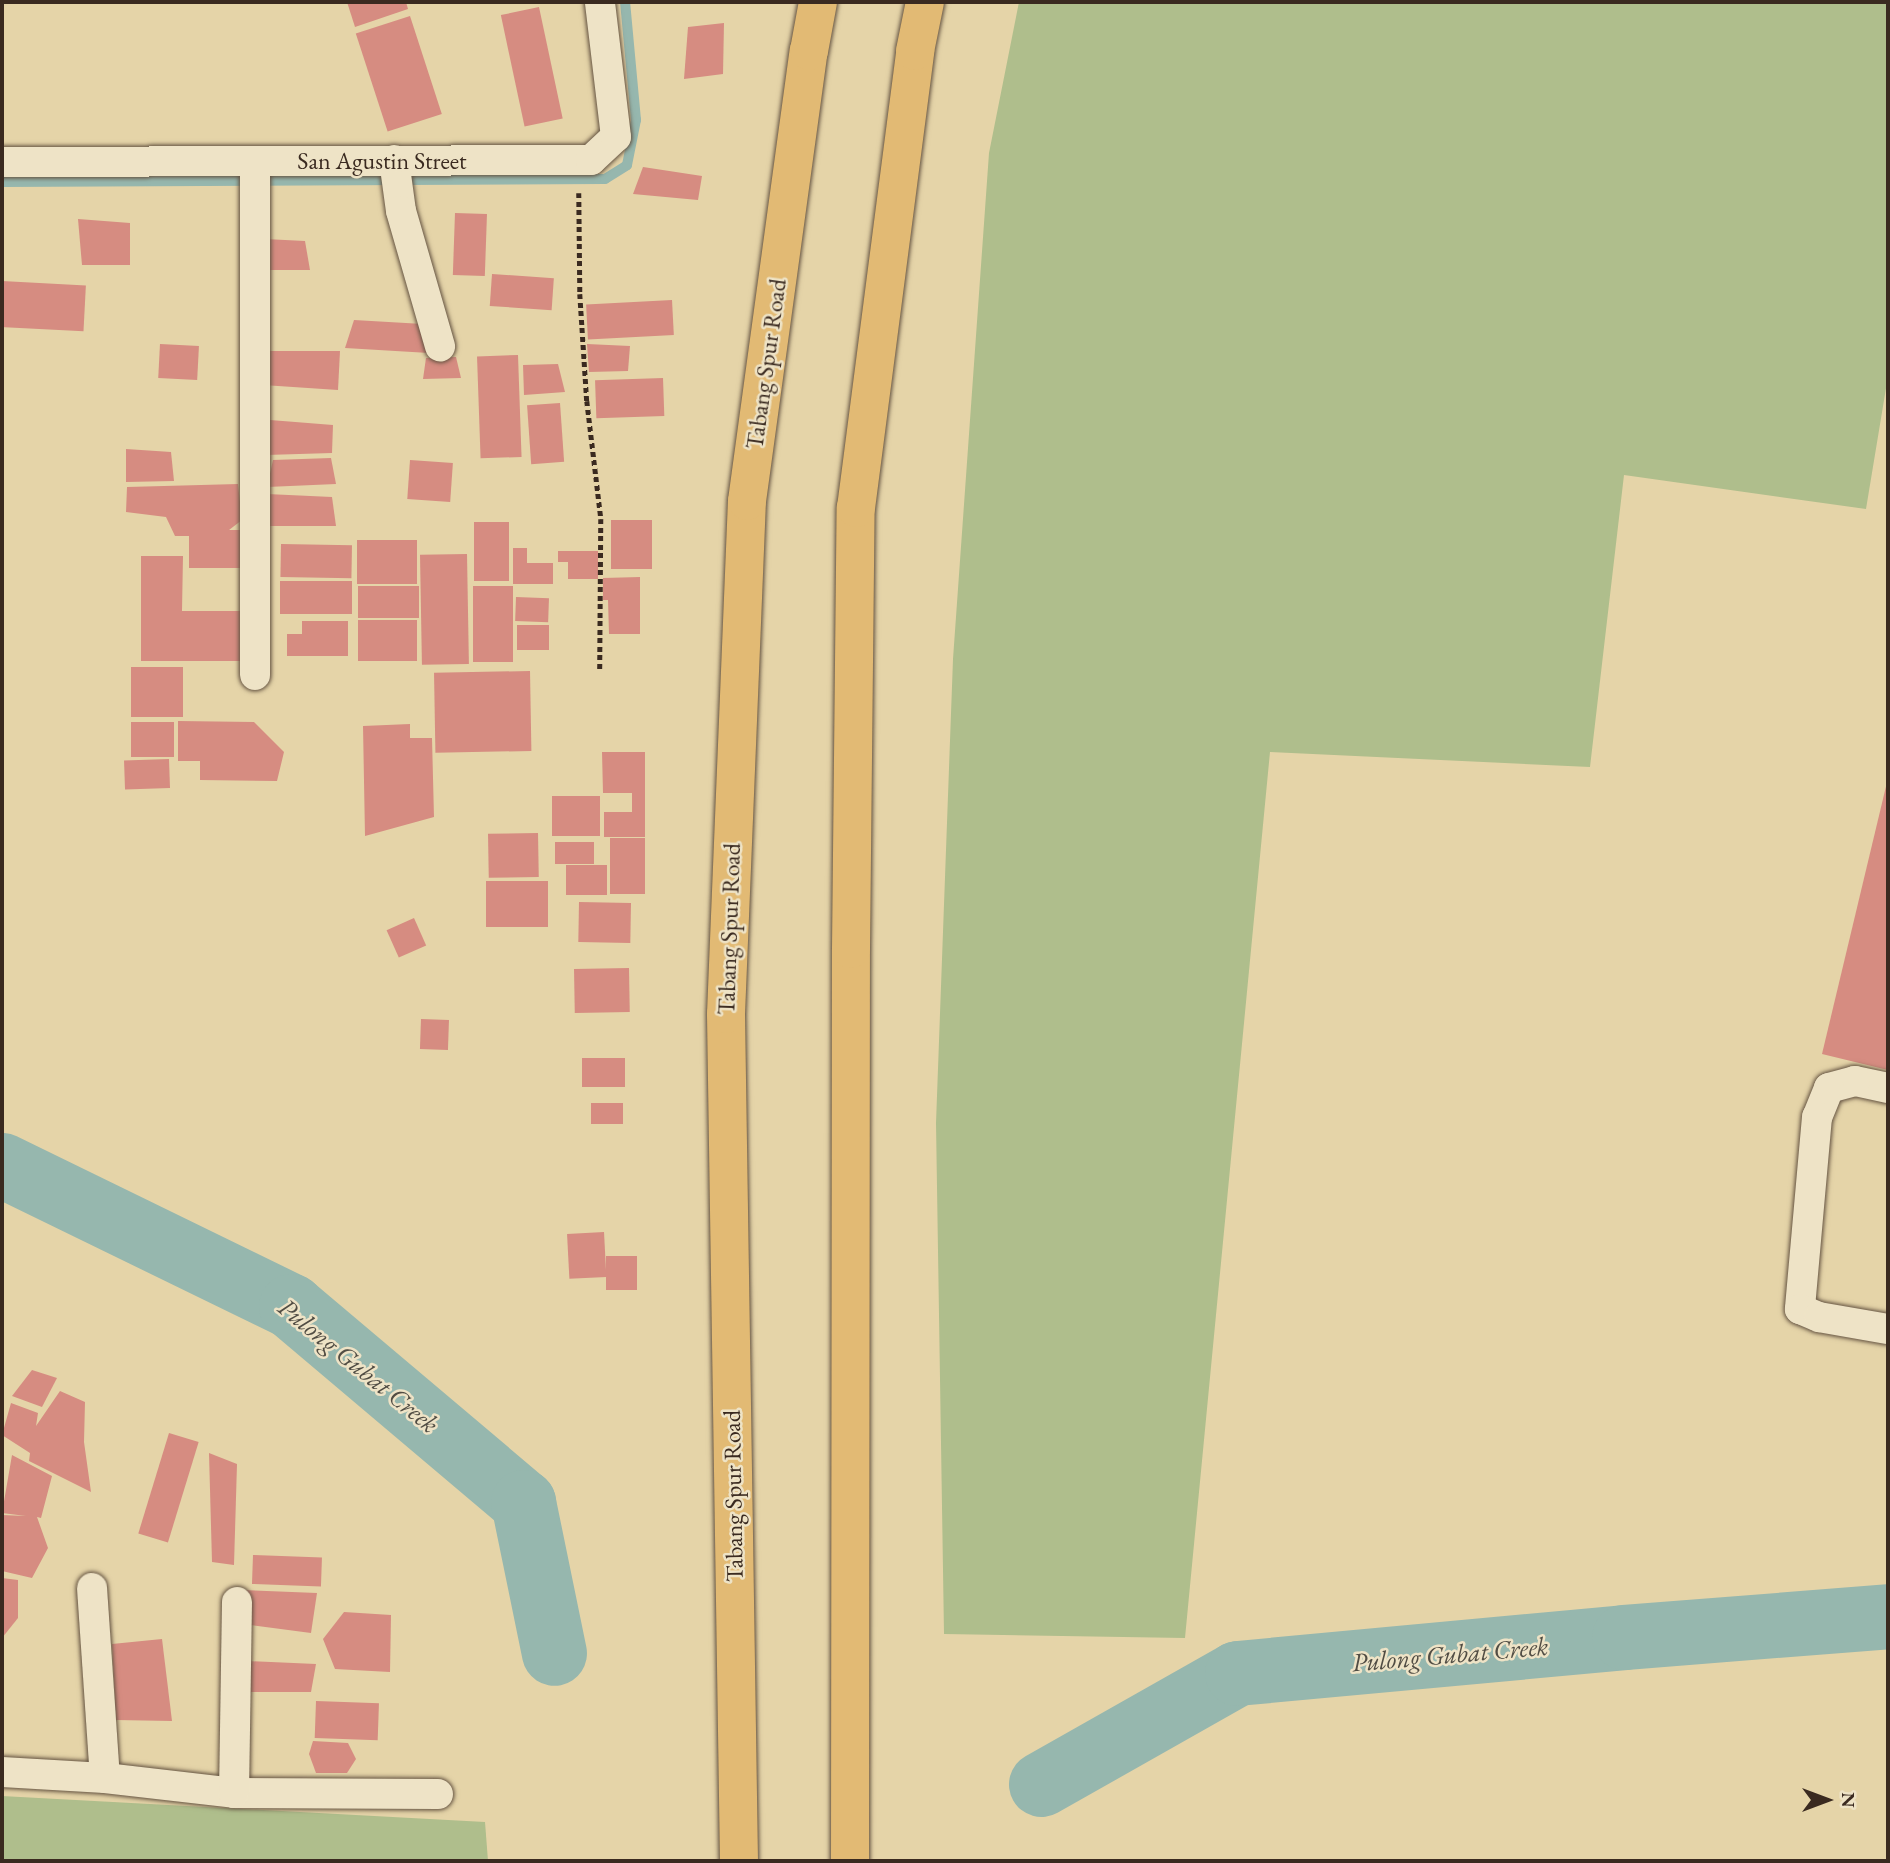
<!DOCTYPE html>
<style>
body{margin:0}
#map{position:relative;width:1890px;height:1863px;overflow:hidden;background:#e5d4a8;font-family:"EB Garamond",serif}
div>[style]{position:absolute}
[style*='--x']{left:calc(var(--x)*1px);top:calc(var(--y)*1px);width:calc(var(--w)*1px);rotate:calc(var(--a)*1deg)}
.green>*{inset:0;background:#afbe8c}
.stream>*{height:10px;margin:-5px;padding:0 5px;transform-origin:5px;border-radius:5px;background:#96b7ae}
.river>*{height:65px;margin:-32.5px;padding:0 32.5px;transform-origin:32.5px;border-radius:32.5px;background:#96b7ae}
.building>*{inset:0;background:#d68c81;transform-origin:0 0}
.path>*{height:4.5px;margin-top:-2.25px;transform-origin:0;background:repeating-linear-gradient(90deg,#3a2a20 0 5px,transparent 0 8.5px)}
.roads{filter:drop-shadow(0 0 2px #655442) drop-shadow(0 0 2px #655442)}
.minor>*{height:30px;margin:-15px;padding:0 15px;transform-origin:15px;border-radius:15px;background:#eee3c6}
.motorway>*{height:38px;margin:-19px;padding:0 19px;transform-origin:19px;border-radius:19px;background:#e2ba74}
span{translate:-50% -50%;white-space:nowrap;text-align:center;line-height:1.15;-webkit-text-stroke:5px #eee3c6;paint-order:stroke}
.street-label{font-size:24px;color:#3a2a20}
.water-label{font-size:26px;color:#514d44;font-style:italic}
.frame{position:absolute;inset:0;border:4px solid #3a2a20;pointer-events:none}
.north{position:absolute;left:1792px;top:1765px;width:70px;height:70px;-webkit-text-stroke:5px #eee3c6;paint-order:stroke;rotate:90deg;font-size:19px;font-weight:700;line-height:28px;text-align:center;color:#3a2a20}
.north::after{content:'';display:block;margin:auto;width:24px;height:32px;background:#3a2a20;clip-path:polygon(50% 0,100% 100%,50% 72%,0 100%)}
</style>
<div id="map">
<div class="green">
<div style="clip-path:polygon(1019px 2px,1888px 2px,1888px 376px,1866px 509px,1624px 475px,1590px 767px,1270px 752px,1185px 1638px,944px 1634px,936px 1123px,953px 659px,989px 153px)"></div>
<div style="clip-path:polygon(2px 1796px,485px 1822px,488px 1861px,2px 1861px)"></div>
</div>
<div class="stream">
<div style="--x:2;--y:182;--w:603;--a:-0.29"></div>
<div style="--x:605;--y:179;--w:26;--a:-32"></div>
<div style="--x:627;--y:165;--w:46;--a:-78.7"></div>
<div style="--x:636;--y:120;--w:119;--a:-95.3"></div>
</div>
<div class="river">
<div style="--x:2;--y:1165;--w:322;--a:26"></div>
<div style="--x:291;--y:1306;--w:304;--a:40.2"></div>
<div style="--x:523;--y:1502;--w:154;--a:78.4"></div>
<div style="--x:1041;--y:1784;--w:225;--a:-29.5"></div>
<div style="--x:1237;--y:1673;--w:389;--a:-5.3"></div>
<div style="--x:1624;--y:1637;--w:265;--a:-4.5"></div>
</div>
<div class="building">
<div style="clip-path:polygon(347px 2px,406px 2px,408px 9px,355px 27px)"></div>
<div style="left:539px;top:7px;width:114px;height:39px;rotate:78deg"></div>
<div style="left:410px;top:16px;width:103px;height:57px;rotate:72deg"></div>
<div style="clip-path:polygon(724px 23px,723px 74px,684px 79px,688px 27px)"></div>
<div style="clip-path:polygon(643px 167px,702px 176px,698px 200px,633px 194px)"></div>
<div style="left:455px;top:213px;width:32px;height:62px;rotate:2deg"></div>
<div style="clip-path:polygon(78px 219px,130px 223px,130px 265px,82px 265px)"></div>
<div style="clip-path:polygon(265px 239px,305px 241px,310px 270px,263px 270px)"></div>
<div style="left:492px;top:274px;width:62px;height:32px;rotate:4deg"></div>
<div style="left:2px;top:281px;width:84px;height:46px;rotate:3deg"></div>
<div style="left:672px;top:300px;width:35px;height:86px;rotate:87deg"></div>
<div style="clip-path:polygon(354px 320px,423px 324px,429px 353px,345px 348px)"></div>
<div style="left:160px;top:344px;width:39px;height:34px;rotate:3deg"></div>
<div style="clip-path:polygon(587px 344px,630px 346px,628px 371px,589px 372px)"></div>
<div style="clip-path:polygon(268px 351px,340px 351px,338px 390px,263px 385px)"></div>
<div style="left:518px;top:355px;width:102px;height:41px;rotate:88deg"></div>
<div style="clip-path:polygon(456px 357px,461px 378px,423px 379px,426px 358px)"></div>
<div style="clip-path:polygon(558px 364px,565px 392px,524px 395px,523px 365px)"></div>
<div style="left:663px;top:378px;width:38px;height:68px;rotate:88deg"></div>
<div style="left:560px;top:403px;width:59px;height:33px;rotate:86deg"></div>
<div style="clip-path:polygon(270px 420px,333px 425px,332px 453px,266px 455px)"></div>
<div style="clip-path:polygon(126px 449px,171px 452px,174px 481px,126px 482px)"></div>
<div style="clip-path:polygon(331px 458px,336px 484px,267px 487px,273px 460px)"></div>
<div style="left:410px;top:460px;width:43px;height:39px;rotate:4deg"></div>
<div style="clip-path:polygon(238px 484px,242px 520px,229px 530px,251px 530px,251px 568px,189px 568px,189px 536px,175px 536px,166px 517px,126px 512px,127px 487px)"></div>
<div style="clip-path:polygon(267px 494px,332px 497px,336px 526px,268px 526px)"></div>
<div style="left:611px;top:520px;width:41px;height:49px"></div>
<div style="left:474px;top:522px;width:35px;height:59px"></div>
<div style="left:357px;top:540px;width:60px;height:44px"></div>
<div style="left:281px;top:544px;width:71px;height:33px;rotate:1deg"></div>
<div style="clip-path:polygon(513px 548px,527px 548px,527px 563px,553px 563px,553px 584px,513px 584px)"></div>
<div style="clip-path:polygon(558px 551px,598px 551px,598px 579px,568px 579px,568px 562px,558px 562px)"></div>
<div style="left:467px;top:554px;width:110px;height:47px;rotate:89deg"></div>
<div style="clip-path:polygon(141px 556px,183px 556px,182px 611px,244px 611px,244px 661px,141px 661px)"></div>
<div style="clip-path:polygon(640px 577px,640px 634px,609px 634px,608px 600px,603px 600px,603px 578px)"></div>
<div style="left:352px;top:581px;width:33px;height:72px;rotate:90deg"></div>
<div style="left:358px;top:586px;width:61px;height:32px"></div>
<div style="left:473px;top:586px;width:40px;height:76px"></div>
<div style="left:516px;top:597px;width:33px;height:24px;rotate:2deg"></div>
<div style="left:358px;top:620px;width:59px;height:41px"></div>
<div style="clip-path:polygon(302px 621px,348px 621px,348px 656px,287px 656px,287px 634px,302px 634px)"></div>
<div style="left:517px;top:625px;width:32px;height:25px"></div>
<div style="left:131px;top:667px;width:52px;height:50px"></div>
<div style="left:530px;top:671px;width:80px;height:96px;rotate:89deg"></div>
<div style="clip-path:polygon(178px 721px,254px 722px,284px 752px,277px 781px,200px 780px,200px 761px,178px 761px)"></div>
<div style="left:131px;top:722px;width:43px;height:35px"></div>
<div style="clip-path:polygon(410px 724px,410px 738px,432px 738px,434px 817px,365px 836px,363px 726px)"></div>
<div style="clip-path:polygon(602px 752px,645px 752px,645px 837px,604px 837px,604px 812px,632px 812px,632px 793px,603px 793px)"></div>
<div style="left:169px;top:759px;width:29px;height:45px;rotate:88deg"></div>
<div style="clip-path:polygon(1888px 778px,1888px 1070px,1822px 1054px)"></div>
<div style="left:600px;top:796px;width:40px;height:48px;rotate:90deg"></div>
<div style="left:538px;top:833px;width:44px;height:50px;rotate:89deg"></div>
<div style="left:645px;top:838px;width:56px;height:35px;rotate:90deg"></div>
<div style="left:555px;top:842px;width:39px;height:22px"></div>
<div style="left:607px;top:865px;width:30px;height:41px;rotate:90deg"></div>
<div style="left:486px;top:881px;width:62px;height:46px"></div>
<div style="left:579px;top:902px;width:52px;height:40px;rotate:1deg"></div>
<div style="left:414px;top:918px;width:30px;height:30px;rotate:66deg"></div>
<div style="left:629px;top:968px;width:44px;height:55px;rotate:89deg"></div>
<div style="left:421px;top:1019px;width:28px;height:30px;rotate:2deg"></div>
<div style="left:625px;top:1058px;width:29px;height:43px;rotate:90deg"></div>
<div style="left:591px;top:1103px;width:32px;height:21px"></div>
<div style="left:604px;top:1232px;width:45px;height:37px;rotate:87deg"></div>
<div style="left:606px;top:1256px;width:31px;height:34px"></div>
<div style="clip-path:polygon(32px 1370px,57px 1378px,42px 1407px,12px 1396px)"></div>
<div style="clip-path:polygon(60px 1391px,85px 1402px,84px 1442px,91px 1492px,29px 1461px,30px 1453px,2px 1435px,11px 1403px,38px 1413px,36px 1426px)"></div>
<div style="left:169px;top:1433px;width:31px;height:105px;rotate:17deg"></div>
<div style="clip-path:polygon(209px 1453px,237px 1464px,234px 1565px,212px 1562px)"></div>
<div style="clip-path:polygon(12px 1455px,52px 1476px,41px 1518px,37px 1517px,48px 1548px,32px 1578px,2px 1571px,2px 1515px,26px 1516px,2px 1513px)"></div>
<div style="left:253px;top:1555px;width:69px;height:29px;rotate:2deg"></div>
<div style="clip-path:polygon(2px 1578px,18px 1580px,18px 1618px,2px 1638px)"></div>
<div style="clip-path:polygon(240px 1590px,317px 1593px,311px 1633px,251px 1625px)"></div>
<div style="clip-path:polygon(344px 1612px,391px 1615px,390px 1672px,335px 1669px,323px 1639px)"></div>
<div style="clip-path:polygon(162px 1639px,172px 1721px,116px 1720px,112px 1644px)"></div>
<div style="clip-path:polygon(247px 1661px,316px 1664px,311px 1692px,250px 1692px)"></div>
<div style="left:316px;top:1701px;width:63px;height:37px;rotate:2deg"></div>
<div style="clip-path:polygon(313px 1741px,348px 1743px,356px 1759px,347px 1773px,316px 1773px,309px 1754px)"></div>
</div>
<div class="path">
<div style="--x:579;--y:193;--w:101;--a:89.4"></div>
<div style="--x:580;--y:294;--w:107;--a:86.3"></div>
<div style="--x:587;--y:401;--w:119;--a:83.2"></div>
<div style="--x:601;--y:519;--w:152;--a:90.4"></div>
</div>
<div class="roads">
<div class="minor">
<div style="--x:394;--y:160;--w:51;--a:82.2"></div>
<div style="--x:401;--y:211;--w:141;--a:73.9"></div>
<div style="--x:2;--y:162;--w:589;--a:-0.19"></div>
<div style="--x:591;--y:160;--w:34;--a:-43"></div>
<div style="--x:616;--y:137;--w:136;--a:-96.8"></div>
<div style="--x:255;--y:162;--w:513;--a:90"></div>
<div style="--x:1888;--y:1088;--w:34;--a:-168"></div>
<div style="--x:1855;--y:1081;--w:27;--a:165"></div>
<div style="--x:1829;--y:1088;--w:31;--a:112"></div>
<div style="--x:1817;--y:1117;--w:193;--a:95.1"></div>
<div style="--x:1800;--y:1309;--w:21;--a:23"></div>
<div style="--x:1819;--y:1317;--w:70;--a:9.9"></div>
<div style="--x:92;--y:1588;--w:190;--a:86.1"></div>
<div style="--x:2;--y:1772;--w:103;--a:3.3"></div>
<div style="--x:105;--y:1778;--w:130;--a:6.6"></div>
<div style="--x:234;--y:1793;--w:204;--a:0.3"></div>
<div style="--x:234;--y:1793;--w:191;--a:-89.1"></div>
</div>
<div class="motorway">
<div style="--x:739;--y:1861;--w:847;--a:-90.88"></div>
<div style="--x:726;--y:1014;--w:513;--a:-87.66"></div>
<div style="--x:747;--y:501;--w:454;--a:-82.2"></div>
<div style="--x:809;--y:51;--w:50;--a:-79.6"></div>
<div style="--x:850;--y:1861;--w:912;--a:-89.94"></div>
<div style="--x:851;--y:949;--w:441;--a:-89.4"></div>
<div style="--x:856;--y:508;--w:461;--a:-82.6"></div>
<div style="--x:915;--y:51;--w:50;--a:-78.5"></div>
</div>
</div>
<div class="street-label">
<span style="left:382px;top:161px">San Agustin Street</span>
<span style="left:766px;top:364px;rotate:-82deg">Tabang Spur Road</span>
<span style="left:729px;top:929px;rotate:-88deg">Tabang Spur Road</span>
<span style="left:733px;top:1496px;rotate:-91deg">Tabang Spur Road</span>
</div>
<div class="water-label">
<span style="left:358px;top:1366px;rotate:39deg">Pulong Gubat Creek</span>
<span style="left:1450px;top:1655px;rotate:-5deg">Pulong Gubat Creek</span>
</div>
<div class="frame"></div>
<div class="north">N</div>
</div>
